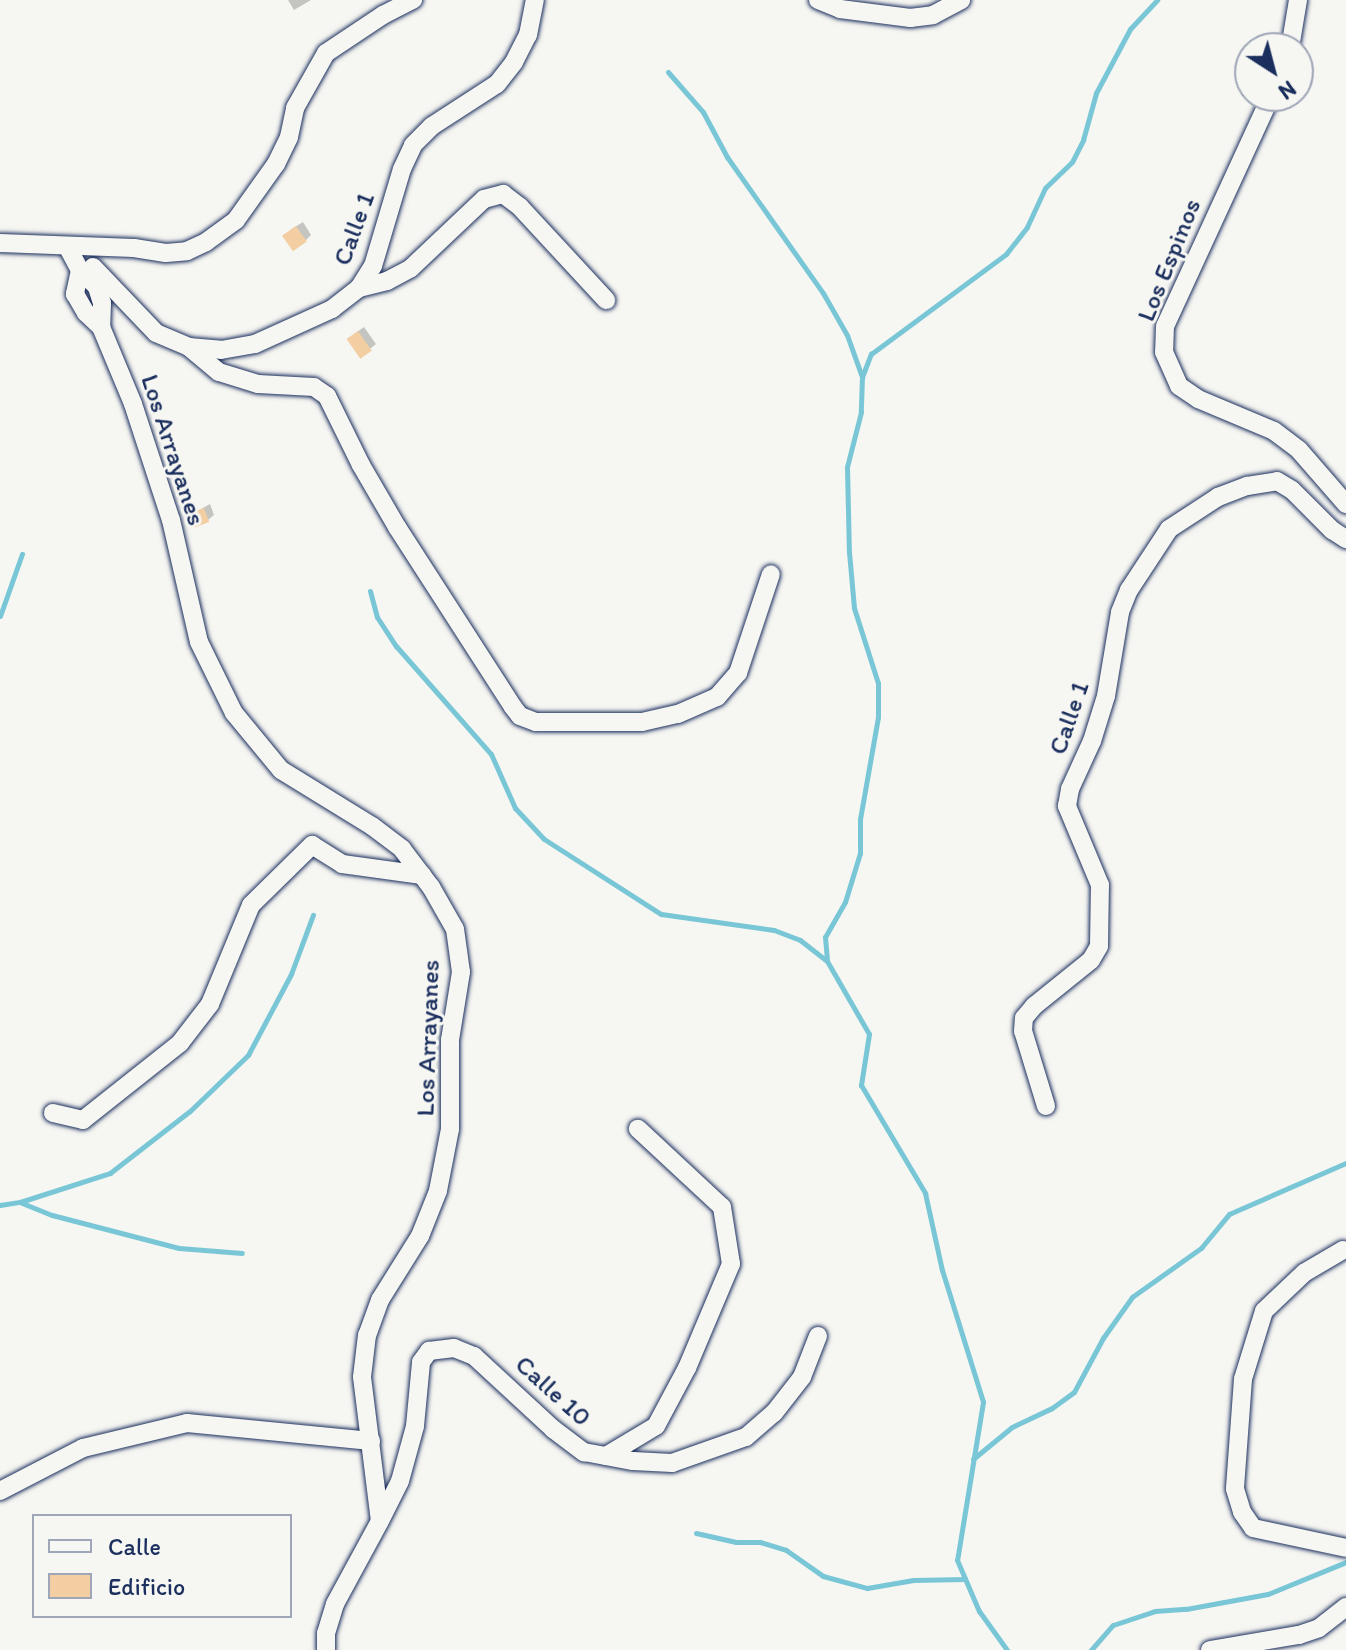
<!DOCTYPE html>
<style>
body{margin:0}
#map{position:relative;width:1346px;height:1650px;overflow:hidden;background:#f6f6f2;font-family:Itim,sans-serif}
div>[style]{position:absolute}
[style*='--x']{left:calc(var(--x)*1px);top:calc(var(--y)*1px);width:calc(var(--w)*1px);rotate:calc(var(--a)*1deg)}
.shadow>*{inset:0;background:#0003}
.stream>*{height:5px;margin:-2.5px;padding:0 2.5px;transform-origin:2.5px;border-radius:2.5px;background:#79c7d6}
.building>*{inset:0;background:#f3cea3;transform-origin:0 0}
.roads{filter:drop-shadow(0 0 2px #1b2f5e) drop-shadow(0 0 2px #1b2f5e)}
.street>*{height:18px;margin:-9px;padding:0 9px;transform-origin:9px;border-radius:9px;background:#f6f6f2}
span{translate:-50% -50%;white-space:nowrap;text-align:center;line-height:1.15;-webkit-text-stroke:6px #f6f6f2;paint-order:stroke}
.street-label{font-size:26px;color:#1b2f5e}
.legend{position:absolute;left:32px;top:1514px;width:260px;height:104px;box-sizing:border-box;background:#f6f6f2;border:2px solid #9ea6b7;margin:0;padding:10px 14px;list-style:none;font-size:24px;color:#1b2f5e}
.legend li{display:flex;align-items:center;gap:16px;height:40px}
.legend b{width:40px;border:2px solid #9ea6b7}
.north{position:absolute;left:1234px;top:32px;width:80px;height:80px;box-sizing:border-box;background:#f6f6f2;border:2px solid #9ea6b7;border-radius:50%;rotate:144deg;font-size:22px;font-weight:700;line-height:32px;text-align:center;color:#1b2f5e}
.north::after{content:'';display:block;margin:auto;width:28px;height:36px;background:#1b2f5e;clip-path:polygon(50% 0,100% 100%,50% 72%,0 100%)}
</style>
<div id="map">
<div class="shadow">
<div style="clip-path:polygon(288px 0,311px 0,294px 10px)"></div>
<div style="clip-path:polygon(303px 222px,311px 235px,305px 241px,290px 230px)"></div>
<div style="clip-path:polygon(364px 327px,376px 344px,370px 349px,354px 334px)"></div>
<div style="clip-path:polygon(210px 504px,214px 515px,208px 520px,190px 515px)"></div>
</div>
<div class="stream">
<div style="--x:668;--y:72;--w:53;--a:48.8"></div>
<div style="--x:703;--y:112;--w:51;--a:61.9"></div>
<div style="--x:727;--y:157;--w:166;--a:54.8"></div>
<div style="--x:823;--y:293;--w:48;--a:60.3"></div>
<div style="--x:847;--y:335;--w:45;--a:70.3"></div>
<div style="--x:862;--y:377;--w:35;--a:92"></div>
<div style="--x:861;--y:412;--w:57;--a:104.3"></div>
<div style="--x:847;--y:467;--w:85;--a:88.7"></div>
<div style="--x:849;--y:552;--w:56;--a:84.9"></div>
<div style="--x:854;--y:608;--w:79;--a:72.3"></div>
<div style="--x:878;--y:683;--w:34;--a:90"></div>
<div style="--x:878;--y:717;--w:104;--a:100"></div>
<div style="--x:860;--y:819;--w:34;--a:90"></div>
<div style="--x:860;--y:853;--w:51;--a:107"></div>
<div style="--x:845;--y:902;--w:40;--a:119.7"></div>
<div style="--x:825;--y:937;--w:24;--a:85"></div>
<div style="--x:827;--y:961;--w:84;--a:60.1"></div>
<div style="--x:869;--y:1034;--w:52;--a:98.9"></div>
<div style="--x:861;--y:1085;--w:126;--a:59.3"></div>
<div style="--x:925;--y:1193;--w:79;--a:77.6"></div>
<div style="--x:942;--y:1270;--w:138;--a:72.7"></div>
<div style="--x:983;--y:1402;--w:160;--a:99.3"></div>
<div style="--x:957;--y:1560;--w:56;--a:66.7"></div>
<div style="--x:979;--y:1611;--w:48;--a:54.3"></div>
<div style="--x:862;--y:377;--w:25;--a:-69"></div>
<div style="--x:871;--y:354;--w:168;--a:-36.5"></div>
<div style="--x:1006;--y:254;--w:34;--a:-52"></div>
<div style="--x:1027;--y:227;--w:43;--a:-65.2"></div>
<div style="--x:1045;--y:188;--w:37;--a:-44"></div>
<div style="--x:1072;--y:162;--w:25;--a:-63"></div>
<div style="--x:1083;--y:140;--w:49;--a:-74.5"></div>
<div style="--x:1096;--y:93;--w:53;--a:-62"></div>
<div style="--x:1121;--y:46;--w:19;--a:-62"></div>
<div style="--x:1130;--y:29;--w:40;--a:-47"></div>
<div style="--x:370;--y:591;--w:27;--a:75"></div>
<div style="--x:377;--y:617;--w:35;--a:57"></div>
<div style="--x:396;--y:646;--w:144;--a:48.7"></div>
<div style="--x:491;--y:754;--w:59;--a:66"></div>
<div style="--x:515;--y:808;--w:42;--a:46.9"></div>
<div style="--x:544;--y:839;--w:139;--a:32.7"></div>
<div style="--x:661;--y:914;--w:114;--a:8.1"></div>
<div style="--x:774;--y:930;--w:28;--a:21"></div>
<div style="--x:800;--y:940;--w:33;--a:38"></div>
<div style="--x:0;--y:616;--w:66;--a:-70.5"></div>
<div style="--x:22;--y:1203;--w:32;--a:22"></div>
<div style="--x:52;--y:1215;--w:131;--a:14.6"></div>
<div style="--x:179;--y:1248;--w:63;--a:4.5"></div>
<div style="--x:0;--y:1205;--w:20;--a:-9"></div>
<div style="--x:20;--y:1202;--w:95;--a:-17.9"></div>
<div style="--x:110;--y:1173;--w:101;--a:-37.8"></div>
<div style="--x:190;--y:1111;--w:81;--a:-44"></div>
<div style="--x:248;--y:1055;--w:92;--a:-62"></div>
<div style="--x:291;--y:974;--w:63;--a:-69.6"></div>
<div style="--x:973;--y:1459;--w:50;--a:-39.4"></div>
<div style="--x:1012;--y:1427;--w:44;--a:-25.4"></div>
<div style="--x:1052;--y:1408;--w:27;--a:-36"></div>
<div style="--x:1074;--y:1392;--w:61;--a:-61.8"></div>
<div style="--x:1103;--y:1338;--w:50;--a:-54.7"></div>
<div style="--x:1132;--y:1297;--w:85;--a:-35.4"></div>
<div style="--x:1201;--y:1248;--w:44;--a:-50.5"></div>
<div style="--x:1229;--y:1214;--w:128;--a:-23.6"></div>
<div style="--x:696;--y:1533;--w:41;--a:12.7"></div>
<div style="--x:736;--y:1542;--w:24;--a:0"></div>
<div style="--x:760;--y:1542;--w:27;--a:17"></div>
<div style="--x:786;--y:1550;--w:45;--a:35.1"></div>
<div style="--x:823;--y:1576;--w:46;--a:15.3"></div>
<div style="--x:867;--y:1588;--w:47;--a:-9.9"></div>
<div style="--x:913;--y:1580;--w:52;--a:-1.1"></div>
<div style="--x:1091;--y:1650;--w:33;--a:-49"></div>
<div style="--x:1113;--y:1625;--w:44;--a:-18.4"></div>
<div style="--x:1155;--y:1611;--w:31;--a:-4"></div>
<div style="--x:1186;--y:1609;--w:83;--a:-10.4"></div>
<div style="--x:1268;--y:1594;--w:84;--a:-22.3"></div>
</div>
<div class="building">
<div style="left:296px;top:226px;width:19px;height:17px;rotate:55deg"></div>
<div style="left:358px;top:331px;width:24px;height:14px;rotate:55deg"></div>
<div style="left:204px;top:508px;width:15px;height:17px;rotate:70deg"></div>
</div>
<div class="roads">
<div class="street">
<div style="--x:818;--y:0;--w:24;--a:22"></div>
<div style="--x:840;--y:9;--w:71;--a:7.3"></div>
<div style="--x:910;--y:18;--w:23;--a:-7"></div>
<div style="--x:933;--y:15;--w:32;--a:-28"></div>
<div style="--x:1290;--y:48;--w:49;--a:-80.5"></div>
<div style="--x:1271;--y:96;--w:253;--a:114.7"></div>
<div style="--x:1165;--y:326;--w:26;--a:92"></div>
<div style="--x:1164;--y:352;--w:37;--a:66"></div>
<div style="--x:1179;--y:386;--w:23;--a:34"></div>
<div style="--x:1198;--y:399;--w:82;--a:22.8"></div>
<div style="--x:1274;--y:431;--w:31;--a:37"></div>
<div style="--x:1299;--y:450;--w:72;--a:49"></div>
<div style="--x:0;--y:243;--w:134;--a:2.1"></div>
<div style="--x:134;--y:248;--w:32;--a:9"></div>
<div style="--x:166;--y:253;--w:21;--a:-5"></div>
<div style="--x:187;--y:251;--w:21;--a:-25"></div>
<div style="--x:206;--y:242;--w:37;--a:-36"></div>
<div style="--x:236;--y:220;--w:69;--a:-54.5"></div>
<div style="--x:276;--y:164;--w:30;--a:-64"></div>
<div style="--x:289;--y:137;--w:30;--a:-78"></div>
<div style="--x:295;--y:108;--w:63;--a:-60.6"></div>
<div style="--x:326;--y:53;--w:69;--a:-33.7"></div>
<div style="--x:383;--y:15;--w:34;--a:-27"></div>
<div style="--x:67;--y:246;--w:27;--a:62"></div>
<div style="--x:80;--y:270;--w:24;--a:45"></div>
<div style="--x:97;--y:287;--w:17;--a:73"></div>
<div style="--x:102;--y:303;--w:24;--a:92"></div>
<div style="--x:101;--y:327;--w:83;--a:67.4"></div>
<div style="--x:133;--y:404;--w:122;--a:71.9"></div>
<div style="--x:171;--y:520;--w:125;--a:77.1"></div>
<div style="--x:199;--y:642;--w:79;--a:63.8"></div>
<div style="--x:234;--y:713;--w:74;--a:50.5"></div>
<div style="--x:281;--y:770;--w:107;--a:31.6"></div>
<div style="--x:372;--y:826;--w:38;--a:37"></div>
<div style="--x:402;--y:849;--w:48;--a:52.7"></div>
<div style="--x:431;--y:887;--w:48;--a:60.3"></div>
<div style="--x:455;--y:929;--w:43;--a:82.1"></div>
<div style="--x:461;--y:972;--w:69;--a:99.2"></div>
<div style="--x:450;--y:1040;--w:89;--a:90"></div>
<div style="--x:450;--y:1129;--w:63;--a:101"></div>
<div style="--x:438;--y:1191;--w:48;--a:111.8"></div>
<div style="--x:420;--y:1236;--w:75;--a:122"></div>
<div style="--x:380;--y:1300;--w:37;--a:110"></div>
<div style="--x:367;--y:1335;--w:42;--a:96.8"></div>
<div style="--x:362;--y:1377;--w:145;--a:82.9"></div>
<div style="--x:380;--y:1521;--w:94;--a:118.5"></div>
<div style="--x:335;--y:1604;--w:30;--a:107"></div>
<div style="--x:326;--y:1633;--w:17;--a:90"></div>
<div style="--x:93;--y:267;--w:91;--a:46.3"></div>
<div style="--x:156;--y:333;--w:36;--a:23"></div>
<div style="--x:189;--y:347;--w:32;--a:5"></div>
<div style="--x:221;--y:350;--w:35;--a:-10"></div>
<div style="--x:255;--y:344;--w:85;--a:-24.4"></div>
<div style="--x:332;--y:309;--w:34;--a:-38"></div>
<div style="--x:359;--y:288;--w:26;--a:-58"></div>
<div style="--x:373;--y:266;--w:101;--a:-73.4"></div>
<div style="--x:402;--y:169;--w:26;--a:-65"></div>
<div style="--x:413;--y:145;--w:27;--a:-45"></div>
<div style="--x:432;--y:126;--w:77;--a:-32.9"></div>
<div style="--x:497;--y:84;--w:28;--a:-52"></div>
<div style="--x:514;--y:62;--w:30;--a:-63"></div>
<div style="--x:528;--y:35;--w:36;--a:-79"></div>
<div style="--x:80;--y:270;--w:25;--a:102"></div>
<div style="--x:75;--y:294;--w:22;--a:60"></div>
<div style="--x:86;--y:313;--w:21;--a:43"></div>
<div style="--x:359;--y:288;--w:29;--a:-14"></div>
<div style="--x:387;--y:281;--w:27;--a:-28"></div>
<div style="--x:411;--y:268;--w:100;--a:-43.4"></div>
<div style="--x:484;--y:199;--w:20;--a:-15"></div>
<div style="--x:503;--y:194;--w:21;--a:37"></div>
<div style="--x:520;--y:207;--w:127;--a:47.2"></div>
<div style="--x:189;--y:347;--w:39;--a:40"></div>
<div style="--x:219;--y:372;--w:41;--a:17.1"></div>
<div style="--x:258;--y:384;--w:56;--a:3.1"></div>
<div style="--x:314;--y:387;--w:16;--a:35"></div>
<div style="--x:327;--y:396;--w:77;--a:63.8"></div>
<div style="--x:361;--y:465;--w:72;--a:59.9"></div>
<div style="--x:397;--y:527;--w:214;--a:57.2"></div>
<div style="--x:513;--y:707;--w:11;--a:52"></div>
<div style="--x:520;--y:716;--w:17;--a:21"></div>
<div style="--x:536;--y:722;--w:106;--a:0"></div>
<div style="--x:642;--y:722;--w:37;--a:-13"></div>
<div style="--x:678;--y:714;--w:43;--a:-23.6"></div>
<div style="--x:717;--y:697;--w:32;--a:-49"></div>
<div style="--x:738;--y:673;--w:104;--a:-71.6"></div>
<div style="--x:1046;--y:1106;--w:78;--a:-107"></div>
<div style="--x:1023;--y:1031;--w:13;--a:-86"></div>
<div style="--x:1024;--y:1018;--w:16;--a:-50"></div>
<div style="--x:1034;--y:1006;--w:73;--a:-38.9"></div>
<div style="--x:1091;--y:960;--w:16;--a:-60"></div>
<div style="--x:1099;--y:946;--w:61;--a:-89.1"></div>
<div style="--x:1100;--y:885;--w:86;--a:-112.7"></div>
<div style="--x:1067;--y:806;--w:17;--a:-80"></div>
<div style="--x:1070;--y:789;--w:53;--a:-65.4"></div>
<div style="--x:1092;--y:741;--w:47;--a:-72.7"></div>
<div style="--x:1106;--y:696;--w:85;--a:-80.5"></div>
<div style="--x:1120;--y:612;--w:24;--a:-68"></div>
<div style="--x:1129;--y:590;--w:73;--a:-56.7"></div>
<div style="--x:1169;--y:529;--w:59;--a:-33.1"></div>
<div style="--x:1218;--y:497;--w:31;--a:-21"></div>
<div style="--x:1247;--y:486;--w:30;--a:-9"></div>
<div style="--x:1277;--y:481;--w:17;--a:31"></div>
<div style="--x:1292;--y:490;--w:57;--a:45"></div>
<div style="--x:1332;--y:530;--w:17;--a:33"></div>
<div style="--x:53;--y:1113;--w:31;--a:13"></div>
<div style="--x:83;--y:1120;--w:124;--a:-38.4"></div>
<div style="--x:180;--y:1043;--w:49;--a:-52.4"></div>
<div style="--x:210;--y:1004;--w:107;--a:-67.5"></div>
<div style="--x:251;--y:905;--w:86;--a:-44.5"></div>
<div style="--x:312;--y:845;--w:36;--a:32"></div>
<div style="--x:342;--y:864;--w:81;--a:7.8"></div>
<div style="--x:1343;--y:1250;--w:45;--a:149.5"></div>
<div style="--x:1304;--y:1273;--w:55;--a:136.5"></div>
<div style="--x:1264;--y:1311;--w:71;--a:107.2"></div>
<div style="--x:1243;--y:1379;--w:110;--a:94.2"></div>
<div style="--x:1235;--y:1489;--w:24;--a:73"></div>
<div style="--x:1242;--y:1512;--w:19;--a:55"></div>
<div style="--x:1253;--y:1528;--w:95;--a:12.1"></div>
<div style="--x:606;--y:1456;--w:58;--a:-31"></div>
<div style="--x:656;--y:1426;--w:66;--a:-61.9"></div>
<div style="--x:687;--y:1368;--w:113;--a:-67.1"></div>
<div style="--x:731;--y:1264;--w:58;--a:-99"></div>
<div style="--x:722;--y:1207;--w:115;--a:-137.1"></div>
<div style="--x:0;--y:1491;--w:93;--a:-27.4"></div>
<div style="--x:83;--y:1448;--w:107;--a:-13.5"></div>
<div style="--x:187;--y:1423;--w:185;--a:5.6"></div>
<div style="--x:381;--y:1519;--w:42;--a:-63.4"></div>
<div style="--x:400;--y:1481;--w:57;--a:-74.7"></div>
<div style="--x:415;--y:1426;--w:64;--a:-84.6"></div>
<div style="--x:421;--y:1362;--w:14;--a:-54"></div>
<div style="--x:429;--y:1351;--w:25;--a:-7"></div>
<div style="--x:454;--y:1348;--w:22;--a:22"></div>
<div style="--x:474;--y:1356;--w:108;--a:42.7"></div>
<div style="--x:553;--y:1429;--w:39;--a:37"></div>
<div style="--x:584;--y:1452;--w:50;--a:10.4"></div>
<div style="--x:633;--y:1461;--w:39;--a:3"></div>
<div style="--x:672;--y:1463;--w:78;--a:-19.4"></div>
<div style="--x:746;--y:1437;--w:37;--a:-41"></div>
<div style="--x:774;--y:1413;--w:46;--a:-52.1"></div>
<div style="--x:802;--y:1377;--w:44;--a:-68.7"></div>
<div style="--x:1210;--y:1650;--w:90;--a:-9.6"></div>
<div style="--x:1299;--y:1635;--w:21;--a:-19"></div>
<div style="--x:1319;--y:1628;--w:34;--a:-38"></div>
</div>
</div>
<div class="street-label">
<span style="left:354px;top:229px;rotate:-70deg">Calle 1</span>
<span style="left:1169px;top:260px;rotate:-68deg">Los Espinos</span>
<span style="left:173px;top:450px;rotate:72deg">Los Arrayanes</span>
<span style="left:1069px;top:718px;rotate:-71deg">Calle 1</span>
<span style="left:428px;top:1038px;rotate:-88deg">Los Arrayanes</span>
<span style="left:553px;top:1391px;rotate:42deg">Calle 10</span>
</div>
<ul class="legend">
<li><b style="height:10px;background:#f6f6f2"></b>Calle</li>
<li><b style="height:22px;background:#f3cea3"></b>Edificio</li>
</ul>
<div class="north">N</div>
</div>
